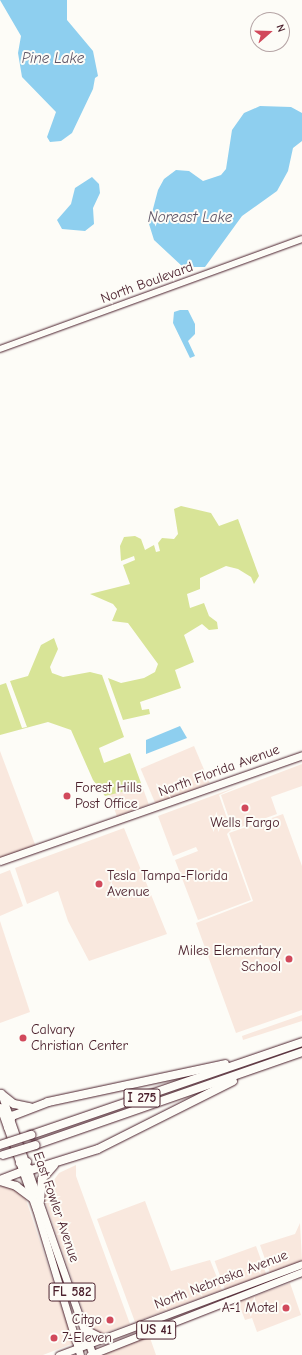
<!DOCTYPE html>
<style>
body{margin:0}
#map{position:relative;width:302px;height:1355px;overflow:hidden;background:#fdfcf7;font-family:"Comic Neue",sans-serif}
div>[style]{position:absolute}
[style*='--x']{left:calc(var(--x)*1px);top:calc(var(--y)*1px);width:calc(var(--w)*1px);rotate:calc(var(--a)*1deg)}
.built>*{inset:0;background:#f9e8de;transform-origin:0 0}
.green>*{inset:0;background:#d8e497}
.water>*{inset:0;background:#8ecfef}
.roads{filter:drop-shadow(0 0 1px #4a1f2b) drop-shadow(0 0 1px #4a1f2b)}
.secondary>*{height:6px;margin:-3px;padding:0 3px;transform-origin:3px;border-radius:3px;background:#fdfcf7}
.primary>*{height:7px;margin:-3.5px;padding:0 3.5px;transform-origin:3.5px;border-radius:3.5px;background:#fdfcf7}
.highway>*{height:8px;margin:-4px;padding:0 4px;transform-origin:4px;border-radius:4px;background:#fdfcf7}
.bridges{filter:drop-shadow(0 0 1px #4a1f2b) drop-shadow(0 0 1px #4a1f2b)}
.highway-bridge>*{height:8px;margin:-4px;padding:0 4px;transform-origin:4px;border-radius:4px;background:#fdfcf7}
.dots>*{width:11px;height:11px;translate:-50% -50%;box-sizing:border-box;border:2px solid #fdfcf7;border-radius:50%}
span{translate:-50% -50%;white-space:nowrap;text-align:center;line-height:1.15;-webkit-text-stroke:4px #fdfcf7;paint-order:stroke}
.shield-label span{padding:1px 3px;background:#fdfcf7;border:1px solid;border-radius:3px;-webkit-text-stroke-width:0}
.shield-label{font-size:13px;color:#4a1f2b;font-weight:700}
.street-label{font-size:14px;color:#4a1f2b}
.poi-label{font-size:14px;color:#4a1f2b}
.left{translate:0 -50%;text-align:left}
.right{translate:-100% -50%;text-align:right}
.water-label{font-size:15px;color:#5e5466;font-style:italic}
.north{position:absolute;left:250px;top:12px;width:40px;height:40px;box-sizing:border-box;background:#fdfcf7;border:1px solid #b5a4a5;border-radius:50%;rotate:70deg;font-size:11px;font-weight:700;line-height:16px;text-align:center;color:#4a1f2b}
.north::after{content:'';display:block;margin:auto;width:14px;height:18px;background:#d1495b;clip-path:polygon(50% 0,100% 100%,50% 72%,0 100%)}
</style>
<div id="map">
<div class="built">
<div style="left:194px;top:746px;width:40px;height:58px;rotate:67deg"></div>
<div style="clip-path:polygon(0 751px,36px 847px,0 859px)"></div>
<div style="clip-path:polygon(302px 764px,302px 786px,271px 797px,277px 814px,233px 830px,221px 795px)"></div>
<div style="left:141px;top:783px;width:23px;height:34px;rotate:70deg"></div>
<div style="clip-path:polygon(239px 786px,219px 795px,231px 830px,227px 834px,251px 900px,198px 920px,175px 860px,198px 851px,196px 847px,173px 856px,158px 816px)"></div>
<div style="clip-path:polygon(283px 814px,302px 866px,302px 1010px,236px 1033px,196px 923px,253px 901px,229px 833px)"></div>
<div style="clip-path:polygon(124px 828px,167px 934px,89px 961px,68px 921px,58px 891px,27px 904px,15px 868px)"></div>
<div style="clip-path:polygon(10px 870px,23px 906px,0 916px,0 874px)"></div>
<div style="clip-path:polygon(0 921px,30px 1012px,0 1023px)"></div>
<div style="clip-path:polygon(302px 1015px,302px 1021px,243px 1040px,242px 1036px)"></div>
<div style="clip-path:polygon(76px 1165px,76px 1176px,130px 1324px,99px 1335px,90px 1331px,43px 1195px,59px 1173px)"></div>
<div style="clip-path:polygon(7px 1185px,24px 1194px,74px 1343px,43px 1355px,0 1355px,0 1186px)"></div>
<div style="clip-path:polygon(145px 1201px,171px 1271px,210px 1260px,222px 1290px,135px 1322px,97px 1219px)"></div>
<div style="clip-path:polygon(300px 1223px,302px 1261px,270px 1273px,260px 1245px,295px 1234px)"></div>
<div style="left:256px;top:1246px;width:30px;height:44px;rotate:70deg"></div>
<div style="clip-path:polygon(290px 1283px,301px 1315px,257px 1332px,252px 1318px,245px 1320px,238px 1302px)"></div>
<div style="clip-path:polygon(149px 1335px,156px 1355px,95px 1355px)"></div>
</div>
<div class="green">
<div style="clip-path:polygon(181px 506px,211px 513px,219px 526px,238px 519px,259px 576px,254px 584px,251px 577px,238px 569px,226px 566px,200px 578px,200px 589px,187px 594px,190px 608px,204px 603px,209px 616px,217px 622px,218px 629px,209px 630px,202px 624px,184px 635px,194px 662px,175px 670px,181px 688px,140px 702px,142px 710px,149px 709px,150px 714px,123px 720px,108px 678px,121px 683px,144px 678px,155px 672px,158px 664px,128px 623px,112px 621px,117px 609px,113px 604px,90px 594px,130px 584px,123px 565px,135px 560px,134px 556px,121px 561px,120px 546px,124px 537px,135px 536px,141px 539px,145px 550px,154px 545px,156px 552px,160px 551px,158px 543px,162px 538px,174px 539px,178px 534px,174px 509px)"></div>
<div style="clip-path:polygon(54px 638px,58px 649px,50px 667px,52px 673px,63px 677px,90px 672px,102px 675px,124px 737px,99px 748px,104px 763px,130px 753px,141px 783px,130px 790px,105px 796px,93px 780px,71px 730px,48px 722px,0 735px,0 685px,6px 683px,22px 728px,27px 727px,10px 681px,28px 676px,41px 645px)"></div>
</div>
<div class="water">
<div style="clip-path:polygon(0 0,67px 0,67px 20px,93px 51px,98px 76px,95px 78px,93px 89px,72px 133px,61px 141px,50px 142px,47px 137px,56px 112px,22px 77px,18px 53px,21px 36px)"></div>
<div style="clip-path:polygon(260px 106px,291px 107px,302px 113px,302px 141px,293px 148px,288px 171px,277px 191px,242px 216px,205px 267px,183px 267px,154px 240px,149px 224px,158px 190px,164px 179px,176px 170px,189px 171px,203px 181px,221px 175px,226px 169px,232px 130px,244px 113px)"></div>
<div style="clip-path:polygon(92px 177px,99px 184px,100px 193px,93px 208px,94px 224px,85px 231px,62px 229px,57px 220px,71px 204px,75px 188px)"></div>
<div style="clip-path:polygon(180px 310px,188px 310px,195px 324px,195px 334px,188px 341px,195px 356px,190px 358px,173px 323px,174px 312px)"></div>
<div style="clip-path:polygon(180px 726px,187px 738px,146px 754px,146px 740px)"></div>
</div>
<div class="roads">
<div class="secondary">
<div style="--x:0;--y:349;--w:321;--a:-20"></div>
</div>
<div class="primary">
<div style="--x:0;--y:861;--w:320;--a:-19.3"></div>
<div style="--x:1;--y:1093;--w:278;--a:70.7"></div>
<div style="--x:0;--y:1107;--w:108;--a:70.6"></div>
<div style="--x:36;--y:1209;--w:152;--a:73.2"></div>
<div style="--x:85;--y:1329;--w:22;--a:27"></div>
<div style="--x:59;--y:1355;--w:259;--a:-20.5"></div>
<div style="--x:90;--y:1355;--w:228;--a:-21.4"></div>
</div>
<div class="highway">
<div style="--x:1;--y:1094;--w:16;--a:38"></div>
<div style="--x:14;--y:1104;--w:16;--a:11"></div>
<div style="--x:8;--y:1127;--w:12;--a:-70"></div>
<div style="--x:12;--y:1116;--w:39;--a:-21"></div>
<div style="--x:48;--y:1102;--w:181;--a:-12.1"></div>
<div style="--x:31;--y:1135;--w:287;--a:-18.9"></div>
<div style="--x:35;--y:1145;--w:283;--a:-19.2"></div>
<div style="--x:20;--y:1163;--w:13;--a:32"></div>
<div style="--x:31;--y:1170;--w:70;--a:-17.4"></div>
<div style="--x:98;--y:1149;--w:151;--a:-26.7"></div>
<div style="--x:0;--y:1180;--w:25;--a:-21"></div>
<div style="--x:23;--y:1171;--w:10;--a:-66"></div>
<div style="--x:0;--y:1181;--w:17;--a:17"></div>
<div style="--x:16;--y:1186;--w:21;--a:37"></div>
<div style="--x:40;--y:1201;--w:22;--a:-85"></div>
<div style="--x:42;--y:1179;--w:18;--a:-49"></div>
</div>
</div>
<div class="bridges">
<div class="highway-bridge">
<div style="--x:0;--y:1145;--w:33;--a:-18"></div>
<div style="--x:3;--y:1155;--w:34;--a:-17"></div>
</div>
</div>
<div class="dots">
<div style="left:67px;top:796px;background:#d1495b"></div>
<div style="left:245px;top:808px;background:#d1495b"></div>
<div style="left:99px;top:884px;background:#d1495b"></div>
<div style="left:289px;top:959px;background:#d1495b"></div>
<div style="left:23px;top:1038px;background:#d1495b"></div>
<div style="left:286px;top:1308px;background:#d1495b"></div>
<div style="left:110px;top:1320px;background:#d1495b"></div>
<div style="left:54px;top:1338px;background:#d1495b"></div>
</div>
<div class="shield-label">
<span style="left:142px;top:1098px">I 275</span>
<span style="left:72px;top:1292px">FL 582</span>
<span style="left:156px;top:1330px">US 41</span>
</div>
<div class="street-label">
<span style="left:147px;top:283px;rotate:-20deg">North Boulevard</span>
<span style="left:219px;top:771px;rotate:-20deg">North Florida Avenue</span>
<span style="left:56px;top:1207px;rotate:71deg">East Fowler Avenue</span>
<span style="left:221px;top:1280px;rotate:-21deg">North Nebraska Avenue</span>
</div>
<div class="poi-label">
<span class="left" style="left:75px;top:796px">Forest Hills<br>Post Office</span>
<span style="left:245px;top:823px">Wells Fargo</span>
<span class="left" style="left:107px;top:884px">Tesla Tampa-Florida<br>Avenue</span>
<span class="right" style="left:281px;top:959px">Miles Elementary<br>School</span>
<span class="left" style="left:31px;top:1038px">Calvary<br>Christian Center</span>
<span class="right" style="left:278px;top:1308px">A-1 Motel</span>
<span class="right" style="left:102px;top:1320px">Citgo</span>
<span class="left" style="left:62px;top:1338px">7-Eleven</span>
</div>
<div class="water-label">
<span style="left:53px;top:59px">Pine Lake</span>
<span style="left:190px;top:218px">Noreast Lake</span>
</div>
<div class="north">N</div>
</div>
